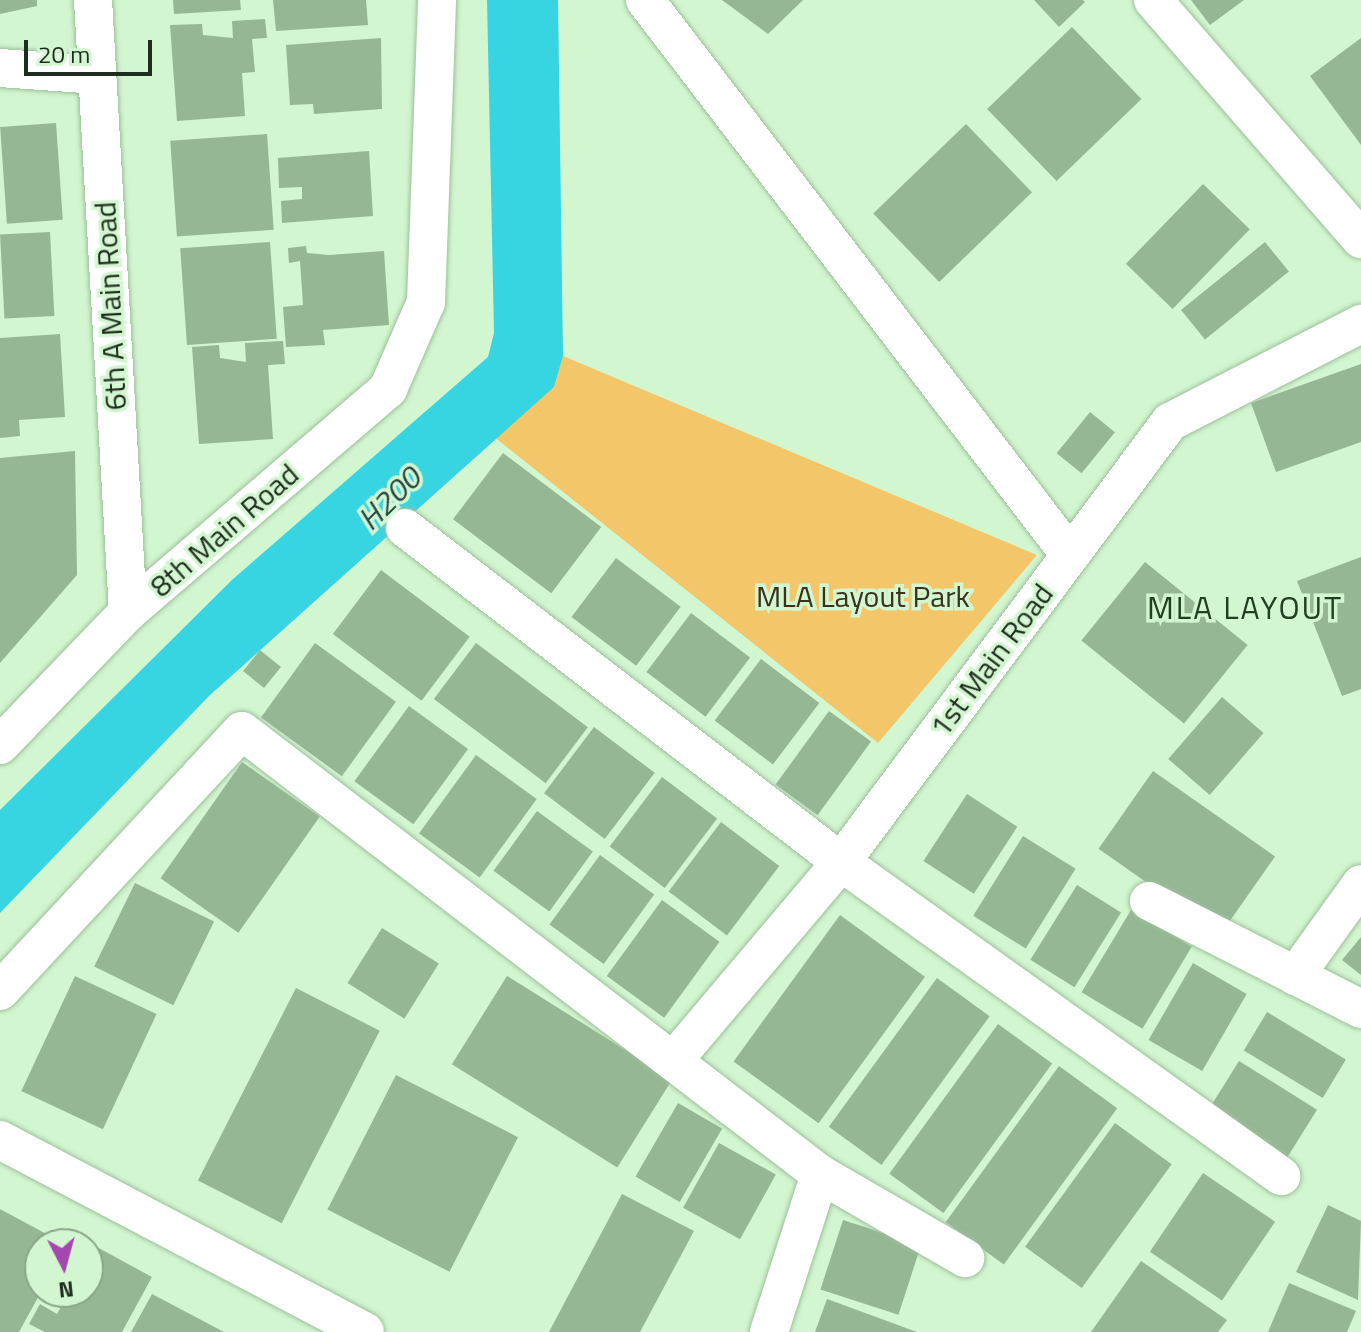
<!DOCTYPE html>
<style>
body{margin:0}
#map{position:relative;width:1361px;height:1332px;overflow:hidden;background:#d2f6d0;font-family:"Titillium Web",sans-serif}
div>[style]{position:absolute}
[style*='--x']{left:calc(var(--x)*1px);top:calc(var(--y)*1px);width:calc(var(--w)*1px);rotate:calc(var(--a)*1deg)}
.green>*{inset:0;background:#f4c66a}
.water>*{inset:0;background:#37d4e1}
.building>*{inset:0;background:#95b793;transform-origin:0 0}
.roads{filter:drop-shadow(0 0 2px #9dbf9b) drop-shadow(0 0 2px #9dbf9b)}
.street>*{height:38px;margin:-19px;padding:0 19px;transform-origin:19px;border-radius:19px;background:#fff}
span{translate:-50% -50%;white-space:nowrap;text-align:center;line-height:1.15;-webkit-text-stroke:7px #d2f6d0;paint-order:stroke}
.street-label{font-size:30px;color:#1f2d1f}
.park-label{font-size:30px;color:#3b311c}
.water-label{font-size:32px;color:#264548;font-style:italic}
.neighbourhood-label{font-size:32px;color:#223f21;letter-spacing:2px}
.north{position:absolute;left:24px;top:1228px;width:80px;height:80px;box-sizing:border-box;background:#d2f6d0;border:2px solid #8aa689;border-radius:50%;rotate:174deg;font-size:22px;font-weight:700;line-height:32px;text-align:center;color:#1f2d1f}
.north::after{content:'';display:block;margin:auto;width:28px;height:36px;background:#a547b0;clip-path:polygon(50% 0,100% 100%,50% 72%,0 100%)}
.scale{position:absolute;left:24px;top:40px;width:128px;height:36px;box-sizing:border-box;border:4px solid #1f2d1f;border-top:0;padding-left:10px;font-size:24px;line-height:28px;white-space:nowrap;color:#1f2d1f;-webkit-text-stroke:6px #d2f6d0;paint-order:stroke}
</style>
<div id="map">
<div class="green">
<div style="clip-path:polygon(563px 356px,1037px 555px,878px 743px,493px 436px,554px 387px)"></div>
</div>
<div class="water">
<div style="clip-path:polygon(487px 0,558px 0,563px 356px,554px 387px,209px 696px,0 913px,0 810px,232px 580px,488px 357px,494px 333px)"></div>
</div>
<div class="building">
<div style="clip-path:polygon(0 0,37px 0,37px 6px,0 14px)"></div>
<div style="clip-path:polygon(173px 0,240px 0,241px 10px,174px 14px)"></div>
<div style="clip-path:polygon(273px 0,366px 0,368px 25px,276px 31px)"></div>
<div style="clip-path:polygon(722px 0,803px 0,768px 34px)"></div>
<div style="clip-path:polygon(1034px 0,1083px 0,1085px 2px,1059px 27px)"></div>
<div style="clip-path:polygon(1191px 0,1244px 0,1210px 25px)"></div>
<div style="clip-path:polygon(265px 19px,267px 38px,252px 39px,255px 72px,242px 73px,245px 116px,177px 121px,170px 25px,202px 24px,203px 35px,233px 38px,232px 21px)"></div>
<div style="left:1072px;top:27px;width:100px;height:118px;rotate:46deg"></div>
<div style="clip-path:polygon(381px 38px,382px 109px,314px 114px,313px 104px,290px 105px,286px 45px)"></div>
<div style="clip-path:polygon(1361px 38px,1361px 145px,1310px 76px)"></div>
<div style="left:56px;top:123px;width:97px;height:56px;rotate:86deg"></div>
<div style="left:966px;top:124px;width:95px;height:129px;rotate:46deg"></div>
<div style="left:267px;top:134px;width:96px;height:97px;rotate:86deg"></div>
<div style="clip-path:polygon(369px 151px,373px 216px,282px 223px,281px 201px,302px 199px,302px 187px,279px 188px,278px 158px)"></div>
<div style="left:1203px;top:184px;width:65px;height:111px;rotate:44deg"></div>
<div style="left:50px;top:232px;width:84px;height:50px;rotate:87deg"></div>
<div style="left:270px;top:242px;width:97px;height:90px;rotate:86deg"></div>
<div style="left:1265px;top:242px;width:38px;height:108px;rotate:51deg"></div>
<div style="clip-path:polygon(306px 246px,307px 253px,329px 255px,384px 251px,389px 325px,323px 330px,325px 345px,286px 347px,283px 307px,303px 305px,300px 261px,289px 263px,288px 248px)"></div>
<div style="clip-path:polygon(60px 334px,65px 417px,19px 420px,20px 436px,0 438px,0 338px)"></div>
<div style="clip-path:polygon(283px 341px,285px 364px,268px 365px,273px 439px,199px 444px,192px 347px,219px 345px,220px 358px,246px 362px,245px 343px)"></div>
<div style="clip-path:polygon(1361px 364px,1361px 442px,1276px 472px,1251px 403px)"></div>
<div style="left:1090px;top:412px;width:32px;height:53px;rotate:39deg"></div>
<div style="clip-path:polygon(75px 451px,77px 575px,0 663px,0 458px)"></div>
<div style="left:503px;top:453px;width:123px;height:83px;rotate:37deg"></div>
<div style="clip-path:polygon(1361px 557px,1361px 689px,1342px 696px,1297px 581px)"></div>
<div style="left:616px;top:558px;width:81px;height:74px;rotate:37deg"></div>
<div style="left:1145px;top:562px;width:132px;height:101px;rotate:39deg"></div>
<div style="left:381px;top:570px;width:111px;height:80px;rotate:37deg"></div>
<div style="left:691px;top:613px;width:74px;height:74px;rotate:37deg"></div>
<div style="left:315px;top:643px;width:100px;height:92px;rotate:36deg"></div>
<div style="left:476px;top:643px;width:140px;height:70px;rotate:37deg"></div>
<div style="left:260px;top:650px;width:27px;height:27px;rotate:39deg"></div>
<div style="left:761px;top:659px;width:73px;height:77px;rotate:37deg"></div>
<div style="left:1222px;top:697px;width:55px;height:82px;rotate:41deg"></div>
<div style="left:409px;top:706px;width:73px;height:93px;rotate:36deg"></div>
<div style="left:829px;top:711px;width:52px;height:91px;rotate:36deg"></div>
<div style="left:594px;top:727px;width:76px;height:83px;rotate:37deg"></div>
<div style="left:476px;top:755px;width:75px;height:97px;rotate:36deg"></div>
<div style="left:242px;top:762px;width:95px;height:142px;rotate:35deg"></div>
<div style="left:1153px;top:771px;width:149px;height:95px;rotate:35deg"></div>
<div style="left:662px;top:777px;width:69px;height:87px;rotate:37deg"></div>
<div style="left:967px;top:794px;width:60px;height:80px;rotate:33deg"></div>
<div style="left:537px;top:811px;width:69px;height:74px;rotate:36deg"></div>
<div style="left:721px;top:822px;width:73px;height:87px;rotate:37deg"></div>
<div style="left:1023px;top:836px;width:62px;height:94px;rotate:32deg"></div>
<div style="left:600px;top:855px;width:67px;height:86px;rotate:36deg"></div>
<div style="left:135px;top:883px;width:88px;height:93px;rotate:26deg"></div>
<div style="left:1077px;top:885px;width:52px;height:88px;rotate:32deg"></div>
<div style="left:662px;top:900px;width:71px;height:94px;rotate:36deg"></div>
<div style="left:1131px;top:910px;width:71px;height:96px;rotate:31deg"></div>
<div style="left:840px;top:915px;width:105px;height:181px;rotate:36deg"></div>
<div style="left:382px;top:928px;width:67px;height:65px;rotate:32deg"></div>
<div style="clip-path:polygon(1361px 937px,1361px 975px,1342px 960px)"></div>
<div style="left:1193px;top:963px;width:62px;height:89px;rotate:30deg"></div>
<div style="left:75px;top:976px;width:90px;height:127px;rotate:25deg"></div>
<div style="left:507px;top:976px;width:195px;height:104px;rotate:32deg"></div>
<div style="left:937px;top:978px;width:65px;height:184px;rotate:36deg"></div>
<div style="left:296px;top:988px;width:94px;height:216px;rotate:27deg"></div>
<div style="left:1267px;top:1012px;width:92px;height:45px;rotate:31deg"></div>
<div style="left:998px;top:1024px;width:67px;height:185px;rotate:36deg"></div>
<div style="left:1239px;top:1061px;width:92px;height:59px;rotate:32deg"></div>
<div style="left:1059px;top:1066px;width:72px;height:193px;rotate:36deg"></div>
<div style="left:396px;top:1075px;width:137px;height:151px;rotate:27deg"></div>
<div style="left:678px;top:1103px;width:51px;height:85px;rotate:30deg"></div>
<div style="left:1115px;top:1123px;width:70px;height:153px;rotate:36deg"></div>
<div style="left:719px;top:1143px;width:65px;height:74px;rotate:29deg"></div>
<div style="left:1203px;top:1173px;width:87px;height:95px;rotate:34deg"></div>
<div style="clip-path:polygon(622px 1194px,694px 1231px,640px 1332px,549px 1332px)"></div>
<div style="clip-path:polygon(1328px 1205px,1361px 1221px,1358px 1300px,1296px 1272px)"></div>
<div style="clip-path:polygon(0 1209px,65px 1244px,40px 1244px,41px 1292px,19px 1332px,0 1332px)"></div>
<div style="left:843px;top:1220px;width:82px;height:73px;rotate:18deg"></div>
<div style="clip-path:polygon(95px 1246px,152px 1277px,122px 1332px,45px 1332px,29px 1324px,40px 1304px,57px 1314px,69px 1292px,88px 1292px)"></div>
<div style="clip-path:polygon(1141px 1261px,1227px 1320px,1218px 1332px,1091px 1332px)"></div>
<div style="clip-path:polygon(1289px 1283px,1356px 1311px,1347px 1332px,1268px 1332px)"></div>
<div style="clip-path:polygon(152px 1294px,224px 1332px,131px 1332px)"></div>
<div style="clip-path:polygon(827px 1299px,917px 1332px,815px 1332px)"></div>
</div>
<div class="roads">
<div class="street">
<div style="--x:93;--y:0;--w:613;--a:86.73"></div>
<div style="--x:645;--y:0;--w:699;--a:52.56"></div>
<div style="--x:1153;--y:0;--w:317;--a:49"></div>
<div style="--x:0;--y:68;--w:97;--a:4.1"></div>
<div style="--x:405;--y:528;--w:549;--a:37.45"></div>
<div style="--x:841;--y:862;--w:541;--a:35.51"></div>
<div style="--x:0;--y:745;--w:185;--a:-46.1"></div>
<div style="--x:128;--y:612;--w:343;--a:-40.6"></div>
<div style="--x:388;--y:389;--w:95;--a:-66.4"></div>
<div style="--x:426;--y:302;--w:302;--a:-87.9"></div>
<div style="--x:1149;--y:901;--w:238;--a:27"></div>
<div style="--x:1295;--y:976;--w:113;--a:-54.3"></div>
<div style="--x:0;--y:991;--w:355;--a:-47.1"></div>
<div style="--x:242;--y:731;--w:728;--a:37.47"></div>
<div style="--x:820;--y:1174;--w:168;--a:30.1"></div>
<div style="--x:673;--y:1061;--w:260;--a:-49.8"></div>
<div style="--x:841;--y:862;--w:549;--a:-53.21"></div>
<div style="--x:1170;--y:422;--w:215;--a:-27.2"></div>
<div style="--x:0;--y:1140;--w:412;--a:27.7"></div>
<div style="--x:769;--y:1332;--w:166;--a:-72.1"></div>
</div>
</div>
<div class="street-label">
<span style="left:110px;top:306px;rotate:-93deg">6th A Main Road</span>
<span style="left:224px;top:530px;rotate:-41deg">8th Main Road</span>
<span style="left:991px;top:660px;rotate:-53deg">1st Main Road</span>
</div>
<div class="park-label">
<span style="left:863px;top:596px">MLA Layout Park</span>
</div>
<div class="water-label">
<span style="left:389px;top:498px;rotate:-45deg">H200</span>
</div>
<div class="neighbourhood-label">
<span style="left:1245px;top:607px">MLA LAYOUT</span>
</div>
<div class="north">N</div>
<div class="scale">20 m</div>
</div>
